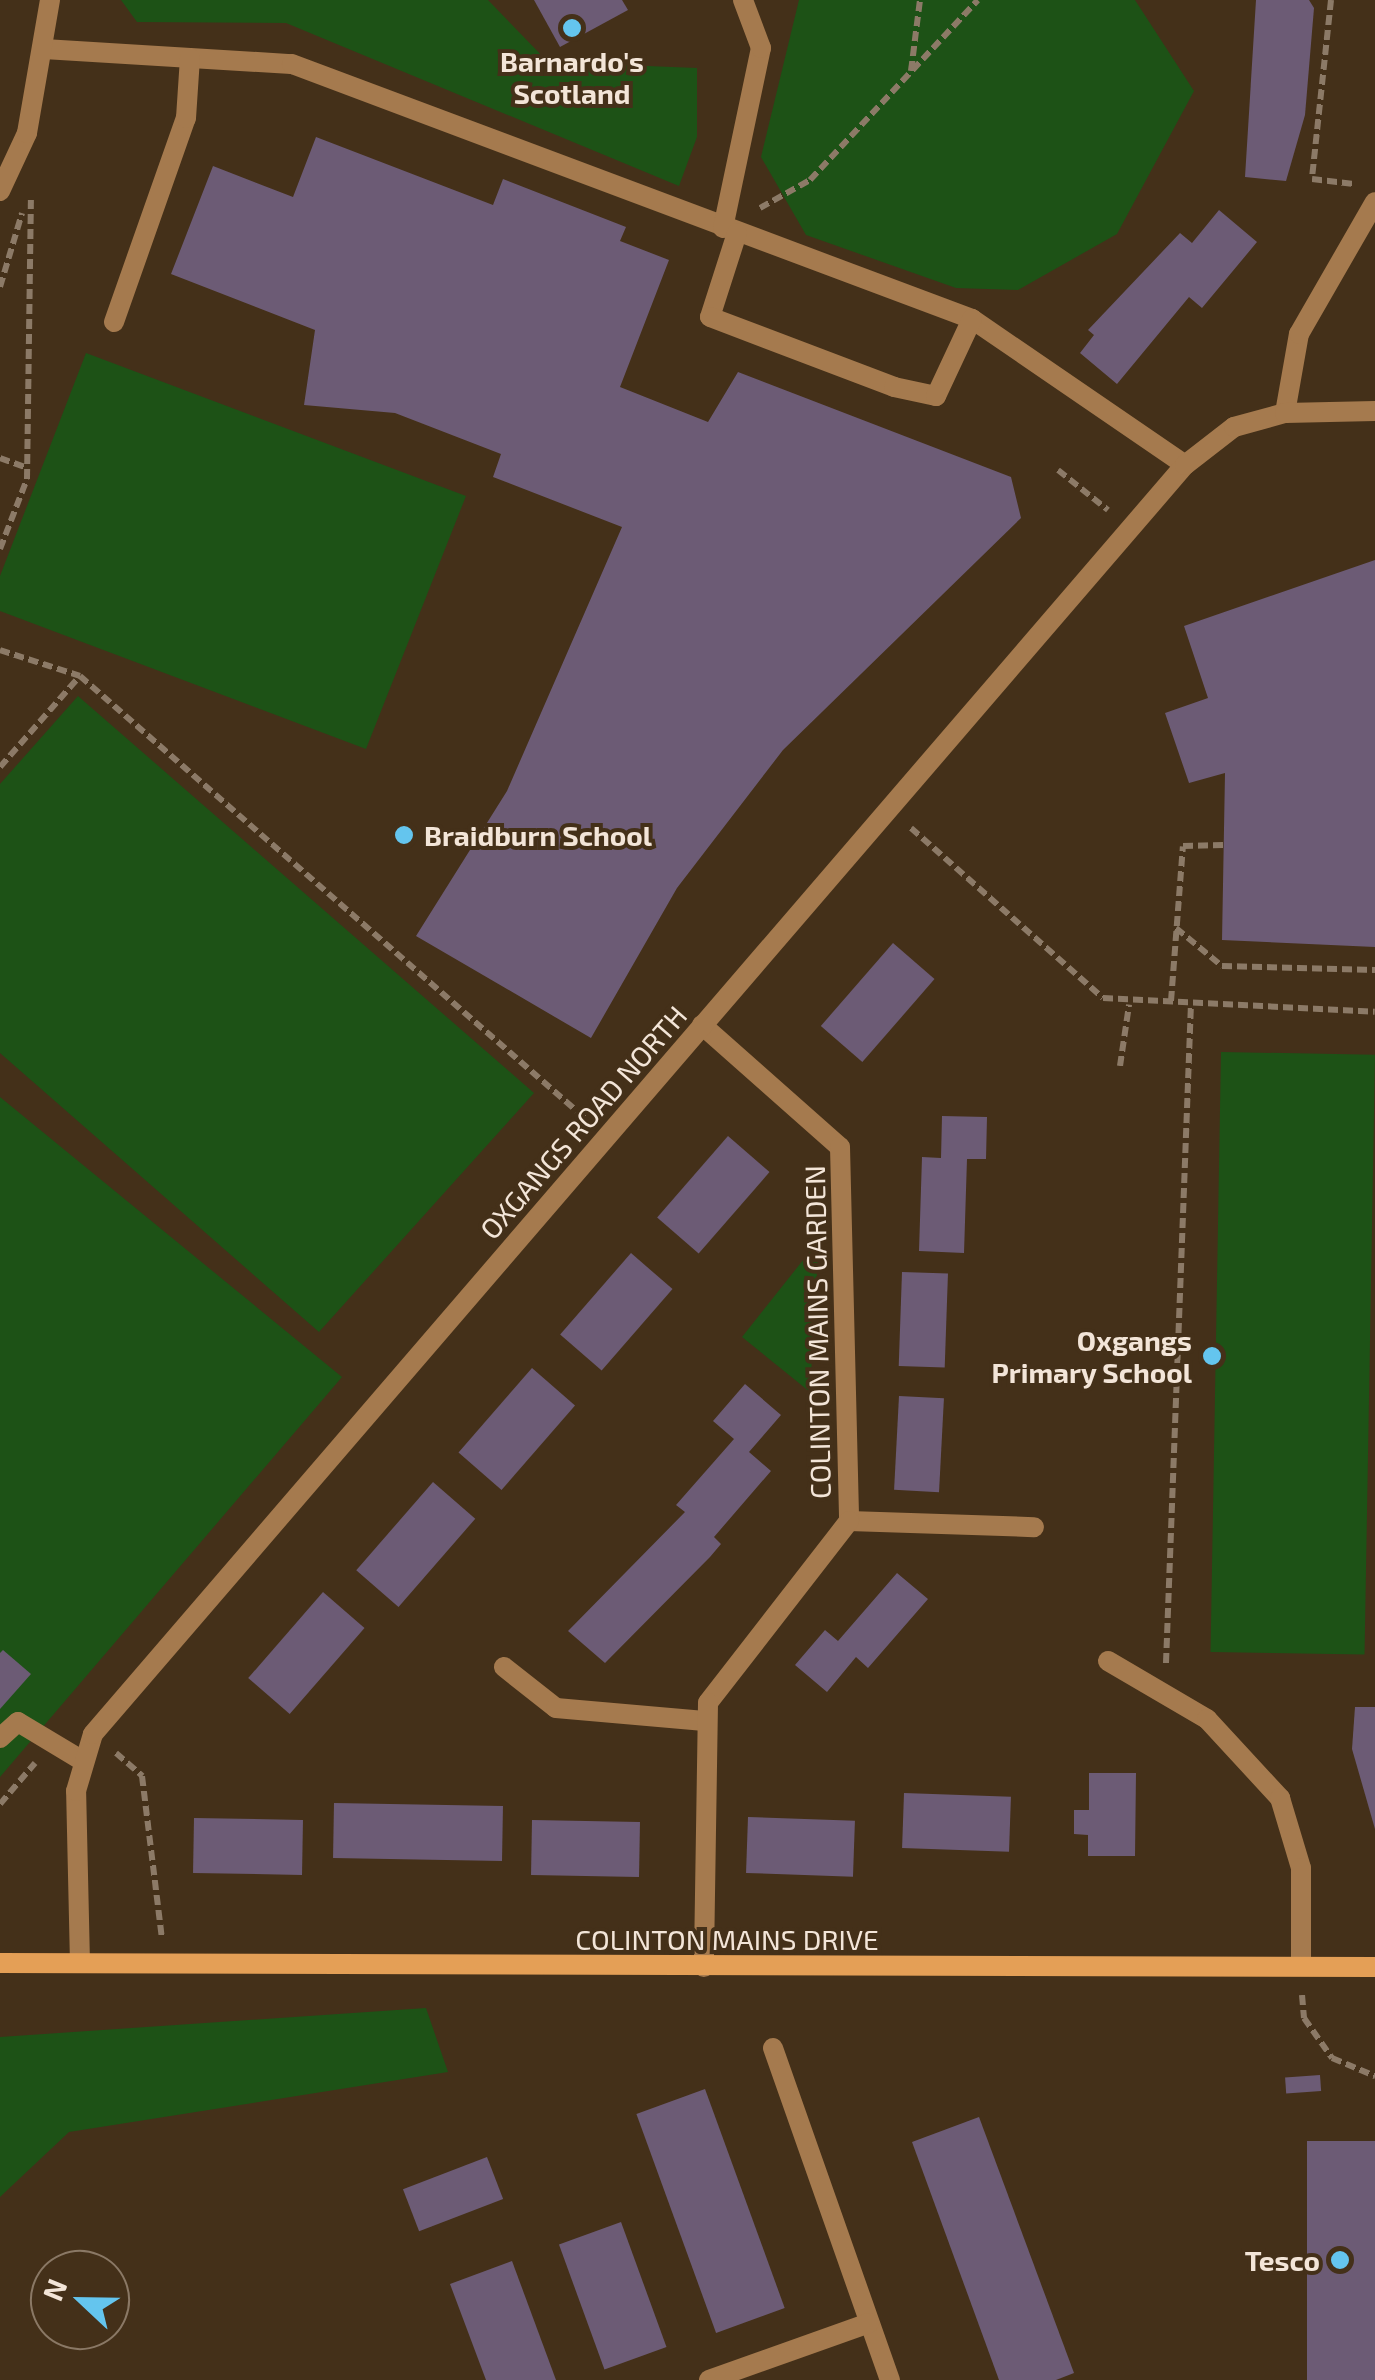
<!DOCTYPE html>
<style>
body{margin:0}
#map{position:relative;width:1375px;height:2380px;overflow:hidden;background:#443019;font-family:"Exo 2",sans-serif}
div>[style]{position:absolute}
[style*='--x']{left:calc(var(--x)*1px);top:calc(var(--y)*1px);width:calc(var(--w)*1px);rotate:calc(var(--a)*1deg)}
.green>*{inset:0;background:#1d5216;transform-origin:0 0}
.building>*{inset:0;background:#6c5b75;transform-origin:0 0}
.path>*{height:6px;margin-top:-3px;transform-origin:0;background:repeating-linear-gradient(90deg,#8c7a67 0 10px,transparent 0 15px)}
.lane>*{height:20px;margin:-10px;padding:0 10px;transform-origin:10px;border-radius:10px;background:#a57a4e}
.street>*{height:20px;margin:-10px;padding:0 10px;transform-origin:10px;border-radius:10px;background:#a57a4e}
.secondary>*{height:20px;margin:-10px;padding:0 10px;transform-origin:10px;border-radius:10px;background:#e49f56}
.dots>*{width:28px;height:28px;translate:-50% -50%;box-sizing:border-box;border:5px solid #443019;border-radius:50%}
span{translate:-50% -50%;white-space:nowrap;text-align:center;line-height:1.15;-webkit-text-stroke:8px #443019;paint-order:stroke}
.poi-label{font-size:28px;color:#f3e5d8;font-weight:700}
.left{translate:0 -50%;text-align:left}
.right{translate:-100% -50%;text-align:right}
.street-label{font-size:28px;color:#f3e5d8}
.north{position:absolute;left:30px;top:2250px;width:100px;height:100px;box-sizing:border-box;background:#443019;border:2px solid #8a7865;border-radius:50%;rotate:292deg;font-size:28px;font-weight:700;line-height:40px;text-align:center;color:#f3e5d8}
.north::after{content:'';display:block;margin:auto;width:35px;height:45px;background:#64c5ee;clip-path:polygon(50% 0,100% 100%,50% 72%,0 100%)}
</style>
<div id="map">
<div class="green">
<div style="clip-path:polygon(121px 0,488px 0,548px 62px,697px 68px,697px 137px,679px 186px,286px 23px,137px 22px)"></div>
<div style="clip-path:polygon(799px 0,1135px 0,1194px 91px,1117px 234px,1018px 290px,956px 288px,806px 235px,761px 157px)"></div>
<div style="clip-path:polygon(86px 353px,466px 496px,366px 749px,0 611px,0 576px)"></div>
<div style="clip-path:polygon(78px 696px,534px 1093px,319px 1332px,0 1053px,0 784px)"></div>
<div style="left:1221px;top:1052px;width:154px;height:600px;rotate:1deg"></div>
<div style="clip-path:polygon(0 1097px,342px 1377px,0 1777px)"></div>
<div style="clip-path:polygon(819px 1240px,810px 1392px,742px 1337px)"></div>
<div style="clip-path:polygon(426px 2008px,448px 2072px,69px 2132px,0 2197px,0 2037px)"></div>
</div>
<div class="building">
<div style="clip-path:polygon(534px 0,622px 0,628px 10px,560px 47px)"></div>
<div style="clip-path:polygon(1256px 0,1309px 0,1314px 8px,1305px 115px,1286px 181px,1245px 177px)"></div>
<div style="clip-path:polygon(316px 137px,493px 205px,503px 179px,626px 227px,620px 241px,669px 260px,620px 387px,708px 422px,738px 372px,1011px 477px,1021px 518px,783px 750px,677px 888px,591px 1038px,416px 936px,507px 791px,622px 527px,493px 477px,501px 454px,395px 413px,304px 405px,315px 330px,171px 274px,213px 166px,293px 197px)"></div>
<div style="clip-path:polygon(1219px 210px,1257px 242px,1202px 308px,1189px 297px,1117px 384px,1080px 353px,1094px 335px,1088px 330px,1180px 233px,1192px 243px)"></div>
<div style="clip-path:polygon(1375px 560px,1375px 947px,1222px 940px,1225px 773px,1189px 783px,1165px 713px,1208px 698px,1184px 626px)"></div>
<div style="left:893px;top:943px;width:55px;height:110px;rotate:41deg"></div>
<div style="clip-path:polygon(942px 1116px,987px 1117px,986px 1159px,967px 1159px,964px 1253px,919px 1251px,922px 1157px,941px 1158px)"></div>
<div style="left:728px;top:1136px;width:55px;height:108px;rotate:41deg"></div>
<div style="left:631px;top:1253px;width:55px;height:108px;rotate:41deg"></div>
<div style="left:902px;top:1272px;width:46px;height:94px;rotate:2deg"></div>
<div style="left:532px;top:1368px;width:57px;height:112px;rotate:41deg"></div>
<div style="clip-path:polygon(745px 1384px,781px 1415px,749px 1452px,771px 1471px,714px 1537px,721px 1544px,710px 1557px,605px 1663px,568px 1631px,685px 1512px,676px 1505px,734px 1439px,713px 1421px)"></div>
<div style="left:899px;top:1396px;width:45px;height:94px;rotate:3deg"></div>
<div style="left:433px;top:1482px;width:56px;height:117px;rotate:41deg"></div>
<div style="clip-path:polygon(897px 1573px,928px 1599px,868px 1668px,856px 1657px,827px 1692px,795px 1665px,825px 1630px,838px 1641px)"></div>
<div style="left:323px;top:1592px;width:55px;height:114px;rotate:41deg"></div>
<div style="clip-path:polygon(3px 1650px,31px 1674px,0 1709px,0 1653px)"></div>
<div style="clip-path:polygon(1355px 1707px,1375px 1707px,1375px 1829px,1352px 1749px)"></div>
<div style="clip-path:polygon(1089px 1773px,1136px 1773px,1135px 1856px,1088px 1856px,1088px 1835px,1074px 1834px,1074px 1810px,1089px 1810px)"></div>
<div style="left:904px;top:1793px;width:107px;height:55px;rotate:2deg"></div>
<div style="left:334px;top:1803px;width:169px;height:55px;rotate:1deg"></div>
<div style="left:748px;top:1817px;width:107px;height:56px;rotate:2deg"></div>
<div style="left:194px;top:1818px;width:109px;height:55px;rotate:1deg"></div>
<div style="left:532px;top:1820px;width:108px;height:55px;rotate:1deg"></div>
<div style="left:1320px;top:2075px;width:16px;height:35px;rotate:86deg"></div>
<div style="left:705px;top:2089px;width:233px;height:73px;rotate:70deg"></div>
<div style="clip-path:polygon(979px 2117px,1074px 2373px,1056px 2380px,999px 2380px,912px 2142px)"></div>
<div style="left:1307px;top:2141px;width:68px;height:239px"></div>
<div style="left:487px;top:2157px;width:45px;height:90px;rotate:69deg"></div>
<div style="left:621px;top:2222px;width:133px;height:66px;rotate:70deg"></div>
<div style="clip-path:polygon(512px 2261px,556px 2380px,486px 2380px,450px 2284px)"></div>
</div>
<div class="path">
<div style="--x:1331;--y:0;--w:180;--a:96.1"></div>
<div style="--x:1312;--y:179;--w:42;--a:6.8"></div>
<div style="--x:911;--y:71;--w:72;--a:-82.8"></div>
<div style="--x:760;--y:208;--w:57;--a:-29.2"></div>
<div style="--x:810;--y:180;--w:246;--a:-47"></div>
<div style="--x:0;--y:287;--w:77;--a:-73.4"></div>
<div style="--x:0;--y:458;--w:29;--a:20"></div>
<div style="--x:1058;--y:470;--w:64;--a:38.7"></div>
<div style="--x:0;--y:549;--w:75;--a:-68.9"></div>
<div style="--x:27;--y:479;--w:279;--a:-89.2"></div>
<div style="--x:0;--y:650;--w:84;--a:18"></div>
<div style="--x:80;--y:676;--w:674;--a:41.21"></div>
<div style="--x:0;--y:767;--w:121;--a:-48.7"></div>
<div style="--x:911;--y:828;--w:256;--a:41.5"></div>
<div style="--x:1103;--y:998;--w:272;--a:2.9"></div>
<div style="--x:1176;--y:928;--w:60;--a:39.6"></div>
<div style="--x:1222;--y:966;--w:153;--a:1.5"></div>
<div style="--x:1171;--y:1001;--w:155;--a:-85.6"></div>
<div style="--x:1183;--y:846;--w:40;--a:-1.4"></div>
<div style="--x:1120;--y:1066;--w:62;--a:-81.6"></div>
<div style="--x:1166;--y:1663;--w:659;--a:-87.83"></div>
<div style="--x:116;--y:1753;--w:35;--a:41"></div>
<div style="--x:142;--y:1776;--w:163;--a:83"></div>
<div style="--x:0;--y:1804;--w:54;--a:-49.5"></div>
<div style="--x:1302;--y:1995;--w:23;--a:85"></div>
<div style="--x:1304;--y:2018;--w:49;--a:55"></div>
<div style="--x:1332;--y:2058;--w:47;--a:22.7"></div>
</div>
<div class="lane">
<div style="--x:44;--y:49;--w:248;--a:3.5"></div>
<div style="--x:292;--y:64;--w:726;--a:20.56"></div>
<div style="--x:972;--y:319;--w:258;--a:34.4"></div>
<div style="--x:0;--y:191;--w:64;--a:-65"></div>
<div style="--x:27;--y:133;--w:135;--a:-80.2"></div>
<div style="--x:723;--y:228;--w:184;--a:-78.1"></div>
<div style="--x:761;--y:48;--w:51;--a:-110.6"></div>
<div style="--x:737;--y:233;--w:88;--a:107.8"></div>
<div style="--x:710;--y:317;--w:197;--a:20.8"></div>
<div style="--x:894;--y:387;--w:43;--a:12.1"></div>
<div style="--x:936;--y:396;--w:85;--a:-64.9"></div>
<div style="--x:114;--y:322;--w:216;--a:-70.6"></div>
<div style="--x:186;--y:118;--w:60;--a:-86.2"></div>
<div style="--x:849;--y:1521;--w:185;--a:1.9"></div>
<div style="--x:1108;--y:1661;--w:115;--a:30.4"></div>
<div style="--x:1207;--y:1719;--w:108;--a:47.3"></div>
<div style="--x:1280;--y:1798;--w:73;--a:73.3"></div>
<div style="--x:1301;--y:1868;--w:98;--a:90"></div>
<div style="--x:504;--y:1667;--w:66;--a:38.3"></div>
<div style="--x:556;--y:1708;--w:149;--a:5"></div>
<div style="--x:0;--y:1738;--w:24;--a:-42"></div>
<div style="--x:18;--y:1722;--w:76;--a:31"></div>
<div style="--x:773;--y:2048;--w:352;--a:70.6"></div>
<div style="--x:709;--y:2380;--w:170;--a:-19.6"></div>
</div>
<div class="street">
<div style="--x:1285;--y:413;--w:80;--a:-80"></div>
<div style="--x:1299;--y:334;--w:152;--a:-60.1"></div>
<div style="--x:702;--y:1025;--w:184;--a:41.5"></div>
<div style="--x:840;--y:1147;--w:374;--a:88.6"></div>
<div style="--x:849;--y:1521;--w:230;--a:127.8"></div>
<div style="--x:708;--y:1703;--w:264;--a:90.9"></div>
<div style="--x:80;--y:1963;--w:172;--a:-91.3"></div>
<div style="--x:76;--y:1791;--w:59;--a:-73.4"></div>
<div style="--x:93;--y:1734;--w:1674;--a:-49.29"></div>
<div style="--x:1185;--y:465;--w:62;--a:-37.8"></div>
<div style="--x:1234;--y:427;--w:53;--a:-15.4"></div>
<div style="--x:1285;--y:413;--w:90;--a:-1.3"></div>
</div>
<div class="secondary">
<div style="--x:0;--y:1963;--w:1375;--a:0.17"></div>
</div>
<div class="dots">
<div style="left:572px;top:28px;background:#64c5ee"></div>
<div style="left:404px;top:835px;background:#64c5ee"></div>
<div style="left:1212px;top:1356px;background:#64c5ee"></div>
<div style="left:1340px;top:2260px;background:#64c5ee"></div>
</div>
<div class="poi-label">
<span style="left:572px;top:77px">Barnardo's<br>Scotland</span>
<span class="left" style="left:424px;top:835px">Braidburn School</span>
<span class="right" style="left:1192px;top:1356px">Oxgangs<br>Primary School</span>
<span class="right" style="left:1320px;top:2260px">Tesco</span>
</div>
<div class="street-label">
<span style="left:583px;top:1122px;rotate:-49deg">OXGANGS ROAD NORTH</span>
<span style="left:817px;top:1332px;rotate:-91deg">COLINTON MAINS GARDEN</span>
<span style="left:727px;top:1939px">COLINTON MAINS DRIVE</span>
</div>
<div class="north">N</div>
</div>
